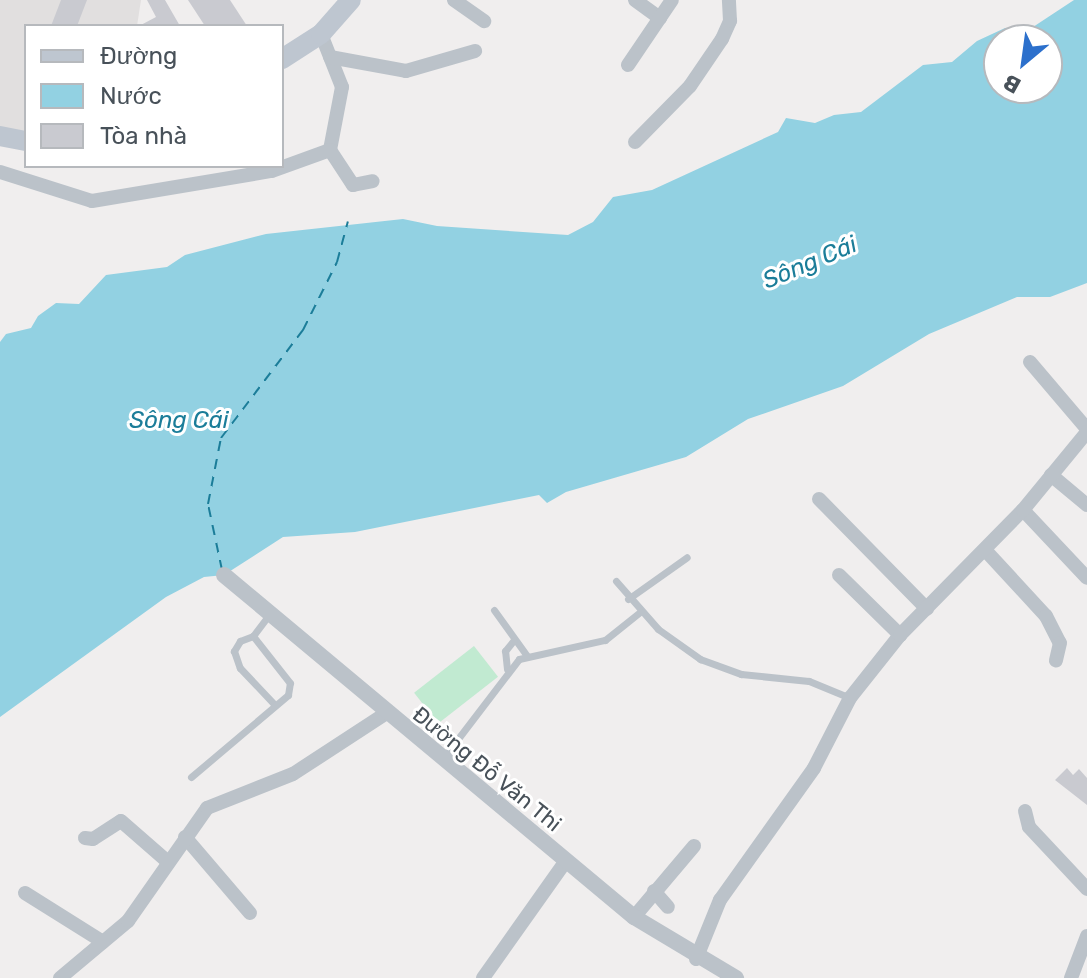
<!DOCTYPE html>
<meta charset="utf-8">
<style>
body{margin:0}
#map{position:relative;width:1087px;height:978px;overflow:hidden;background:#f0eeee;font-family:Rubik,sans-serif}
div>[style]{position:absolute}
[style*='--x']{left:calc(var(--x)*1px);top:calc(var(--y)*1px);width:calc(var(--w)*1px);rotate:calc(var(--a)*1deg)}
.education>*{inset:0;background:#e1dfdf}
.green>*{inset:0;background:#c1ead1;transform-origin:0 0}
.water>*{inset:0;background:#92d1e2}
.ferry>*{height:2px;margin-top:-1px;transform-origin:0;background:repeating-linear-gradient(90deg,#1b7d99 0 10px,transparent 0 18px)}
.building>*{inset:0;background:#c9cad0}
.service>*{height:7px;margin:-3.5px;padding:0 3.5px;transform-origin:3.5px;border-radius:3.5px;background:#bbc2c9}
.minor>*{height:14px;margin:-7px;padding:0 7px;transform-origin:7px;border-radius:7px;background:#bbc2c9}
.tertiary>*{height:16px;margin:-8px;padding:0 8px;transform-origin:8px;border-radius:8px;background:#bbc2c9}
.secondary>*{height:20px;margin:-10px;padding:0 10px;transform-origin:10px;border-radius:10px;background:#bec6d0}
span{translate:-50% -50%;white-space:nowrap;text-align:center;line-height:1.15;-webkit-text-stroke:6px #fff;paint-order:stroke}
.street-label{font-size:22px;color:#485159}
.water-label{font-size:24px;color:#1b7d99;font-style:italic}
.legend{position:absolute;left:24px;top:24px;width:260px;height:144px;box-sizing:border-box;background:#fff;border:2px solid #b6b9bd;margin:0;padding:10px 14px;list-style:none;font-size:24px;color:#485159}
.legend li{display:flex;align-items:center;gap:16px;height:40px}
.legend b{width:40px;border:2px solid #b6b9bd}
.north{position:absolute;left:983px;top:24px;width:80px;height:80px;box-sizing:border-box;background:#fff;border:2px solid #b6b9bd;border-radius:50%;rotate:209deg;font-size:22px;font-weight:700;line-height:32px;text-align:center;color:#485159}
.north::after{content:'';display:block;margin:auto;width:28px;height:36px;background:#2c70cc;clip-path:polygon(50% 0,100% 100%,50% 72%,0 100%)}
</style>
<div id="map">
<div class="education">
<div style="clip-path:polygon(0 0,141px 0,137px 26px,26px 26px,26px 133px,0 127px)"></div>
</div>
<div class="green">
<div style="left:474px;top:646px;width:39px;height:76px;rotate:52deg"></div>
</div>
<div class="water">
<div style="clip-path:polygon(evenodd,1074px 0,1087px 0,1087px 283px,1050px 297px,1017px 297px,929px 334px,843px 386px,748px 419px,686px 457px,566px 492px,547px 503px,539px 495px,355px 532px,283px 537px,224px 575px,204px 577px,166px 597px,0 717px,0 342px,6px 334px,31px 328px,38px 316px,56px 303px,79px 304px,106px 275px,167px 267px,185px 255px,266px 234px,403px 219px,437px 226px,568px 235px,593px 222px,613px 197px,652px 190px,778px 132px,786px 118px,815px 123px,834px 115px,861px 112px,923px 65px,952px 62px,977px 41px,1005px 28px,1033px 27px,1074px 0,999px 40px,1047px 40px,1047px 88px,999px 88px,999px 40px)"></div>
</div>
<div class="ferry">
<div style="--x:222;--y:570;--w:67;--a:-102"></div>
<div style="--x:208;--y:504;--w:67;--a:-78.9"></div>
<div style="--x:221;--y:438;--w:136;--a:-52.8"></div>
<div style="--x:303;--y:330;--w:76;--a:-63.4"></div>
<div style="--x:337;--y:262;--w:42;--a:-75"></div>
</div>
<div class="building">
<div style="clip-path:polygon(61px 0,87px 0,77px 26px,51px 26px)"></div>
<div style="clip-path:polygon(147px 0,165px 0,180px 26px,139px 26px,156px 17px)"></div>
<div style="clip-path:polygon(188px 0,230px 0,247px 26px,205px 26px)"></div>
<div style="clip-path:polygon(1067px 768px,1073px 775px,1079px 769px,1087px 778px,1087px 805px,1055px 780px)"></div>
</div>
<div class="service">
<div style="--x:616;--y:581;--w:64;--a:48.8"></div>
<div style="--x:658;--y:629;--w:52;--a:35.5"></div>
<div style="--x:700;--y:659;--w:44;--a:20.1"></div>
<div style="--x:741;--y:674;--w:68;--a:5.9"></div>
<div style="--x:809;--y:681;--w:44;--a:22.5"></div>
<div style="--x:628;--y:599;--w:72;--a:-35.4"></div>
<div style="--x:494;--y:610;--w:57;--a:54.3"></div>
<div style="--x:253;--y:636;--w:14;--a:159"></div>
<div style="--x:240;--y:641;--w:12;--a:121"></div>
<div style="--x:234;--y:651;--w:18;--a:71"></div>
<div style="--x:240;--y:668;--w:51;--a:46.6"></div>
<div style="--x:507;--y:669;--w:18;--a:-96"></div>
<div style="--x:505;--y:651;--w:13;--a:-51"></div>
<div style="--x:444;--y:757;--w:123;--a:-52.6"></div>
<div style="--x:519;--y:659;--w:88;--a:-12.5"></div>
<div style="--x:605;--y:640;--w:45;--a:-38.7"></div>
<div style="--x:191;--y:777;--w:127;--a:-40.2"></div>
<div style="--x:288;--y:695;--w:12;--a:-81"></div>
<div style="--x:290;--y:683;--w:60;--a:-128.2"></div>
<div style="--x:253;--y:636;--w:26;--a:-53"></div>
</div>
<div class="minor">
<div style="--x:454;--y:0;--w:37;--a:35"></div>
<div style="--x:635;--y:0;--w:31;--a:36"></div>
<div style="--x:321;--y:34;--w:57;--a:68.4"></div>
<div style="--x:342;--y:87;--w:64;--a:100.8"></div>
<div style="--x:330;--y:150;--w:42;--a:56.7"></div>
<div style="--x:353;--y:185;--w:20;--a:-11"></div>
<div style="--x:330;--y:57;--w:77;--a:10.4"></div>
<div style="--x:406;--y:71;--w:72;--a:-16.2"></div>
<div style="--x:628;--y:65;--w:78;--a:-55.9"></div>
<div style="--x:635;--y:142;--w:78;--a:-45.5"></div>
<div style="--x:690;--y:86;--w:57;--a:-55.8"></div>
<div style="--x:722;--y:39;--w:20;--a:-66"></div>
<div style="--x:730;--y:21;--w:21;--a:-93"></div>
<div style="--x:0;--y:172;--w:96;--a:17.5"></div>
<div style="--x:92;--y:201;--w:182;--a:-9.5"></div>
<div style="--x:272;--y:171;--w:62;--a:-19.9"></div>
<div style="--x:1030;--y:362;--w:88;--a:49.6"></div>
<div style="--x:1051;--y:475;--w:47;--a:39.8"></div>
<div style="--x:819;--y:499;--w:154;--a:45.5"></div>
<div style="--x:1023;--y:510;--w:93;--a:46.7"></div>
<div style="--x:986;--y:551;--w:88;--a:47.3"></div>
<div style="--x:1046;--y:616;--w:30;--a:63"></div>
<div style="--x:1060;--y:643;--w:18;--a:103"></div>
<div style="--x:839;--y:575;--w:86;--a:44.5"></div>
<div style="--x:1025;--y:811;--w:16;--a:76"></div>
<div style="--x:1029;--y:827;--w:85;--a:46.9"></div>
<div style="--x:185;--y:837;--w:100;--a:49.5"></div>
<div style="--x:85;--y:838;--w:8;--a:7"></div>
<div style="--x:93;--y:839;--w:33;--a:-33"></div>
<div style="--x:121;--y:821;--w:62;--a:41.1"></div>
<div style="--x:654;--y:891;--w:21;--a:49"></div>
<div style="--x:25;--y:893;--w:92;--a:32.1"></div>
<div style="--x:634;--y:917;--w:93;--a:-49.8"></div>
<div style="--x:696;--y:959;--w:64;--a:-67.9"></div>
<div style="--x:720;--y:900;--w:162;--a:-54.5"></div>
<div style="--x:814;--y:768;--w:79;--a:-62.8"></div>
<div style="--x:850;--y:698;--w:80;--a:-51.6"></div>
<div style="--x:900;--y:635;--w:175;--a:-45.5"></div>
<div style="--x:1023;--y:510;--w:101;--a:-50.6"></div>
<div style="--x:60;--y:978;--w:89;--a:-40"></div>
<div style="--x:128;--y:921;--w:138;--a:-55"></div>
<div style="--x:207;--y:808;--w:92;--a:-21.6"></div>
<div style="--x:293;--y:774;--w:110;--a:-33.1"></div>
<div style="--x:483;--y:978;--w:142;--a:-54.7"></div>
<div style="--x:1071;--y:978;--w:45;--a:-69.1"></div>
</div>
<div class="tertiary">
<div style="--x:224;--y:575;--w:534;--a:39.83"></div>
<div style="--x:634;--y:917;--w:119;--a:30.9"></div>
</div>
<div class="secondary">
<div style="--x:282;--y:59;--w:46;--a:-32.7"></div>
<div style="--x:321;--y:34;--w:45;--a:-48.6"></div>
<div style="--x:0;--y:136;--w:26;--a:11"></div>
</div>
<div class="street-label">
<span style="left:487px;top:769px;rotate:39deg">Đường Đỗ Văn Thi</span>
</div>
<div class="water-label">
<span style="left:810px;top:263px;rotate:-23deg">Sông Cái</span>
<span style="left:179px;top:421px">Sông Cái</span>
</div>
<ul class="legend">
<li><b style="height:10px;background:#bec6d0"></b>Đường</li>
<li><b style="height:22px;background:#92d1e2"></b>Nước</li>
<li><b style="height:22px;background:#c9cad0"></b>Tòa nhà</li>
</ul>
<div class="north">B</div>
</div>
